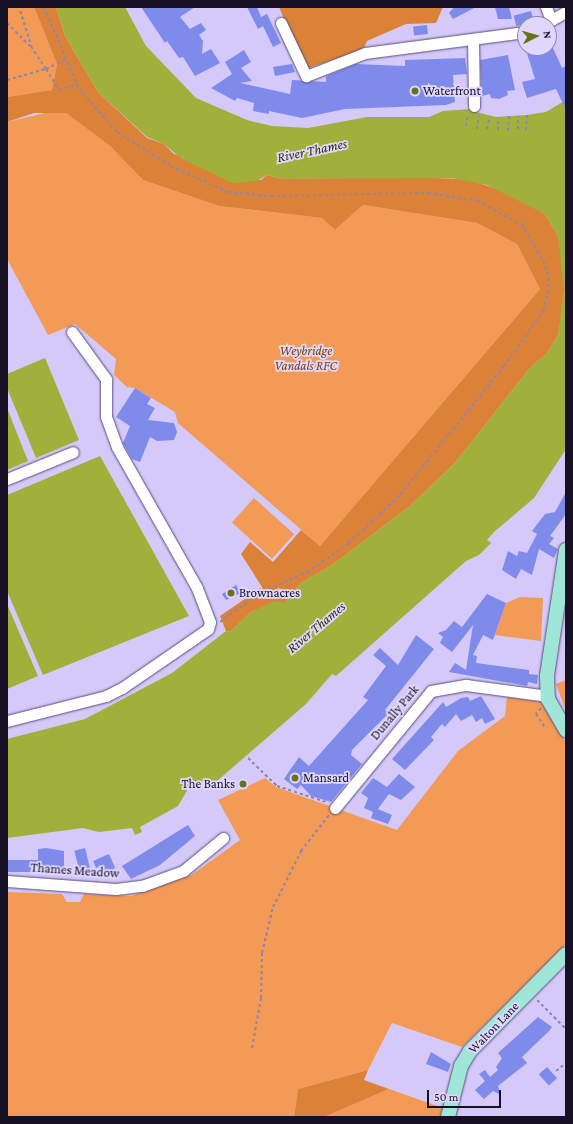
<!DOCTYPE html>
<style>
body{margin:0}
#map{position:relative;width:573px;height:1124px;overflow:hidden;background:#d4c9f8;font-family:"Crimson Pro",serif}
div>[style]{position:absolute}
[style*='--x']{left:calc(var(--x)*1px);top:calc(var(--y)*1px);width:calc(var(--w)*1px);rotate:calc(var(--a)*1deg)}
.green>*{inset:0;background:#f29a56;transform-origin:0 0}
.forest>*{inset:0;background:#dc8238}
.water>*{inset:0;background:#a1b03b}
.building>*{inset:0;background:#7f8bea;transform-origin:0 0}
.path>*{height:2px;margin-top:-1px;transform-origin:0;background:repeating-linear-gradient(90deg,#8f85ab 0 3px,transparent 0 6px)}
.roads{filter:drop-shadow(0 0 1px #594b7d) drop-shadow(0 0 1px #594b7d)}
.minor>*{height:11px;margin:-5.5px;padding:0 5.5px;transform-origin:5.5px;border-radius:5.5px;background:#fff}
.major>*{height:14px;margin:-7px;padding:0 7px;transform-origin:7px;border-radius:7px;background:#a0e6d6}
.dots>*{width:11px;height:11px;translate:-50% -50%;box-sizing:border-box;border:2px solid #e0d8fc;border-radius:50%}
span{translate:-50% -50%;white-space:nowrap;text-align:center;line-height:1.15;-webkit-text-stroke:3.5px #e0d8fc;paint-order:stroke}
.poi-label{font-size:13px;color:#161025}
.left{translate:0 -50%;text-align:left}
.right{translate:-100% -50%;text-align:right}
.park-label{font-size:13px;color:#793e04;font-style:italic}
.street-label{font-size:13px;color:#161025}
.water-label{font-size:14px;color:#2b3100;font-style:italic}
.frame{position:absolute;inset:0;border:8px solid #161025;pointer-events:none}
.north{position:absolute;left:517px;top:16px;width:40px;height:40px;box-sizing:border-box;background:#e0d8fc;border:1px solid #8f88a6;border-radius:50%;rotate:84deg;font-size:11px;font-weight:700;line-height:16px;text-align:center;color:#161025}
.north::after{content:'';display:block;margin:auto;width:14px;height:18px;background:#68721c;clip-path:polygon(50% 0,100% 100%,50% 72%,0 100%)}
.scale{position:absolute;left:427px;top:1090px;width:74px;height:18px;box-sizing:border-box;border:2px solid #161025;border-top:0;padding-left:5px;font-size:12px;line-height:14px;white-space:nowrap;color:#161025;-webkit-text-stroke:3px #e0d8fc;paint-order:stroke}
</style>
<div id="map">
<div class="green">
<div style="clip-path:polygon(7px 7px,34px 7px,57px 64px,52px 90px,7px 97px)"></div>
<div style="clip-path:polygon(53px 111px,66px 113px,110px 146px,143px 180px,219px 206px,322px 218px,335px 230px,363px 205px,477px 223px,517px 244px,540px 289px,320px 546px,178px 423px,175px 412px,135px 388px,127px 387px,114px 375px,116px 359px,75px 324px,48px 335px,7px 259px,7px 122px)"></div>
<div style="left:254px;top:498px;width:54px;height:33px;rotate:42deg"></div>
<div style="clip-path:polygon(520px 597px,543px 598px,541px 641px,495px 635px,506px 603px)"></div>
<div style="clip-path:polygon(566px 680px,566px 711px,556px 684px)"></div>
<div style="clip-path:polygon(507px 697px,541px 702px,566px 742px,566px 944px,462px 1047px,392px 1023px,368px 1070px,298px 1089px,294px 1117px,7px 1117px,7px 892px,62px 894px,67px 902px,80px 902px,84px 894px,131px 896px,193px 874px,240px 840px,218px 800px,265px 778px,276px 787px,397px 830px,458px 751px,505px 716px)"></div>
<div style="clip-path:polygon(389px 1089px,443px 1108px,442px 1117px,324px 1117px)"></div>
</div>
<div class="forest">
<div style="clip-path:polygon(34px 7px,56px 7px,65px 36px,98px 92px,147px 138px,164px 144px,174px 154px,261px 180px,267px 175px,283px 179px,399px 177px,466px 179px,510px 193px,545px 214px,558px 236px,565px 272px,563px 308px,558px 335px,548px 352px,529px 369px,455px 463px,410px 506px,335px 563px,301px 583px,284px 604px,274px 602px,250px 613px,230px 632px,226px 631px,220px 616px,262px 587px,241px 554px,250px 542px,273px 562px,301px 530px,320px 546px,540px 289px,517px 244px,477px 223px,363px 205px,335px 230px,322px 218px,219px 206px,143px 180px,110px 146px,66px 113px,34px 113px,7px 122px,7px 97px,52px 90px,57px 64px)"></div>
<div style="clip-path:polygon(279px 7px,443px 7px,436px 23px,406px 24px,367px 41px,363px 50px,305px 69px)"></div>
<div style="clip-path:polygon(368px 1070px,364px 1080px,389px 1089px,324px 1117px,294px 1117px,298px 1089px)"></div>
</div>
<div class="water">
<div style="clip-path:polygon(56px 7px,125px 7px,146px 46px,196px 98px,247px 120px,272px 126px,308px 128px,367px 117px,429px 117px,443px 111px,470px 109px,472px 105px,477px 106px,476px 112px,496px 117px,527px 115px,546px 112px,566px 100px,566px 449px,534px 498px,494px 532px,487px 540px,491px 543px,479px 555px,466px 561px,336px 676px,332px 674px,306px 704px,217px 781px,192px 782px,178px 806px,140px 827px,142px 832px,135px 835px,132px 828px,99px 832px,83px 828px,7px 838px,7px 739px,85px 719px,172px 673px,226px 631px,230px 632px,250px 613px,274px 601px,284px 603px,301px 583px,335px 563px,410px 506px,455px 463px,529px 369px,548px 352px,558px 335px,564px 291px,558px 236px,545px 214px,487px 185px,452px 178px,283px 179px,267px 175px,257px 181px,233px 183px,182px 159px,164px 144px,147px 137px,98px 92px,65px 36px)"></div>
<div style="clip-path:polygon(45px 358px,79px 440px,36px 458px,7px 388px,7px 374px)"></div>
<div style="clip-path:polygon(7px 408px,28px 461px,7px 470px)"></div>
<div style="clip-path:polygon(100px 456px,189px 616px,43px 675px,7px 591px,7px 495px)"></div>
<div style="clip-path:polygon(7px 604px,38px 676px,7px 689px)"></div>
</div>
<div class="building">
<div style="clip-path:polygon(141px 7px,195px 7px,180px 17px,190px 29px,201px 23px,206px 30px,199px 35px,203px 41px,202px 54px,211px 49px,220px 63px,195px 76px,183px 57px,179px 58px,167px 41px,165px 43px)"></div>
<div style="clip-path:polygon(247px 7px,257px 7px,261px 17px,267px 14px,281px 43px,273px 47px,263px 26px,258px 29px)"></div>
<div style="clip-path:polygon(454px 7px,476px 7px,453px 19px,449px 13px)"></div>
<div style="clip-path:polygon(495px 7px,509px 7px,512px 19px,498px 19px)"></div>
<div style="left:531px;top:11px;width:11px;height:18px;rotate:75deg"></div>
<div style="left:427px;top:25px;width:9px;height:14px;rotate:84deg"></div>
<div style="clip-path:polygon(532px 48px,553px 48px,562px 68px,566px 66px,566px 110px,556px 89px,527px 98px,522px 82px,535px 79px,526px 50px)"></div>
<div style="clip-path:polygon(244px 50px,251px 62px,241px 68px,252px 81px,240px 83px,290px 94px,292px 80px,326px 82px,326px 76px,356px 64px,405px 66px,405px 60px,465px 58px,467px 74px,453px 75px,455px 102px,446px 105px,345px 109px,302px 118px,269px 111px,269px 114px,253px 111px,254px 103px,237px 98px,235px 101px,211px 88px,232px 74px,225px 62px)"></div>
<div style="clip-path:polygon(508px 55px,515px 90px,507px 91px,508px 95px,499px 99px,491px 98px,490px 94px,482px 96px,480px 60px)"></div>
<div style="clip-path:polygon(292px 64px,295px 72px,275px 76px,273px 67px)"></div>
<div style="clip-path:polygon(135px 388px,151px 398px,147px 404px,155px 408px,148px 420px,174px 423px,177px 432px,174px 440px,157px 441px,150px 437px,140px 462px,132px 459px,123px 443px,130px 426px,116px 417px)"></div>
<div style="clip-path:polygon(566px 492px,566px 514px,550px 536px,554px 538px,549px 544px,558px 549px,554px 558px,539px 549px,532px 575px,521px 569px,516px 579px,502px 570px,508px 551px,517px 556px,519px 551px,527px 553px,537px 534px,532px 531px,545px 514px,555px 512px)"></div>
<div style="clip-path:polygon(236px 585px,241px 593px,226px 600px,222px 594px)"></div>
<div style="clip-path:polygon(487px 594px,506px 603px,493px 640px,483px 635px,473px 655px,477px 656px,476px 663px,529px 670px,529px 674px,538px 675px,537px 684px,528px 682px,527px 686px,449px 672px,455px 663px,466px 670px,473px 625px,452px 652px,440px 643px,443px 637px,438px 633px,446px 630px,454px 621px,462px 627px)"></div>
<div style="clip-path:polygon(416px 635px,434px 649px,385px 710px,389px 713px,352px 750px,351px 755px,362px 764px,331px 802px,311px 796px,301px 785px,297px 789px,284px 779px,299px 757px,309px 766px,368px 700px,363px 697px,386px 666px,373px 655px,380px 648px,398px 665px)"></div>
<div style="clip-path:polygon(481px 696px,495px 719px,485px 724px,482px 718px,476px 722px,472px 715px,461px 721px,456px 714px,445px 727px,442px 724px,431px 737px,434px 740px,405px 770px,392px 759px,443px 702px,446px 707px,461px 698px,468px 697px,470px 701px)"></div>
<div style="clip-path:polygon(399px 774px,415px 787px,401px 800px,389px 794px,378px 809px,392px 815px,388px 824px,371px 818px,373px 812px,364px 808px,368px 798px,361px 793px,373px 778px,387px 787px)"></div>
<div style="clip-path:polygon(188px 825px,195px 836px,160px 865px,131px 879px,122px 866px)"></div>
<div style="clip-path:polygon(46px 848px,64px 851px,64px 870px,52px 870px,52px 866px,31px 867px,31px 872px,7px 872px,7px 860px,38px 860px,38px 849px)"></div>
<div style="left:85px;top:848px;width:21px;height:11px;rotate:76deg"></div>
<div style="clip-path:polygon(109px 854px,117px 872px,106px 877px,101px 866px,96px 868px,93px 861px)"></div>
<div style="clip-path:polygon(538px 1017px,552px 1027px,549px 1031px,522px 1057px,527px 1063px,498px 1086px,501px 1095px,493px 1091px,484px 1099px,475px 1090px,485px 1081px,479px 1074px,485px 1070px,490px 1077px,498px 1070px,496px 1067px,502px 1058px,498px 1053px)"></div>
<div style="clip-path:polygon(431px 1052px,451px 1064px,448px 1072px,426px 1064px)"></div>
<div style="left:547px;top:1067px;width:15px;height:11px;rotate:48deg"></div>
</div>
<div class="path">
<div style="--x:44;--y:7;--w:89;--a:66.9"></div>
<div style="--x:79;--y:89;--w:57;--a:48.5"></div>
<div style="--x:117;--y:132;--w:64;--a:32.2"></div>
<div style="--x:171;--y:166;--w:63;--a:24.5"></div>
<div style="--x:228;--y:192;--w:43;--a:5.3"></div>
<div style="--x:271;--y:196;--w:157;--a:-1.1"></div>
<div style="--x:428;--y:193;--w:51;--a:9.1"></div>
<div style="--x:478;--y:201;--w:50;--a:28.6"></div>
<div style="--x:522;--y:225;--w:48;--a:59.7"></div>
<div style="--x:546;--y:266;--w:18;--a:81"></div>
<div style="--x:549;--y:284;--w:26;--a:101"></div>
<div style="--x:544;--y:310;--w:69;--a:125.5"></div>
<div style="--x:504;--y:366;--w:167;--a:128.9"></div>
<div style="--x:399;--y:496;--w:69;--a:136.8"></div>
<div style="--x:349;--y:543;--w:49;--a:145"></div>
<div style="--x:309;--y:571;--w:58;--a:155.6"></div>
<div style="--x:256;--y:595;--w:45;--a:143.1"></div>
<div style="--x:7;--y:23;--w:33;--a:45"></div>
<div style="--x:65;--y:60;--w:21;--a:155"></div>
<div style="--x:46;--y:69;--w:25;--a:58"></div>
<div style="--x:59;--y:90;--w:19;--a:-18"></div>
<div style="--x:7;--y:80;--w:41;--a:-15.8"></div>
<div style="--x:46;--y:69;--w:25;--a:-124"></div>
<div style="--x:32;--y:48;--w:43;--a:-107.6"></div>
<div style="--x:466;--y:126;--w:12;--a:-81"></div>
<div style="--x:477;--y:129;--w:14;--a:-82"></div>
<div style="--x:487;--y:129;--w:13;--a:-77"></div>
<div style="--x:518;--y:129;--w:13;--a:-90"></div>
<div style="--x:498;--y:130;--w:13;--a:-90"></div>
<div style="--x:526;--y:130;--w:15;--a:-86"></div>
<div style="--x:508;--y:131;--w:15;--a:-86"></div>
<div style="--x:541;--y:708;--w:8;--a:130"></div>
<div style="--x:536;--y:714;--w:18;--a:56"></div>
<div style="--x:248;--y:758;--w:40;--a:44"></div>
<div style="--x:277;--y:786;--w:52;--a:18.1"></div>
<div style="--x:537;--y:1000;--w:41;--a:45"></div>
<div style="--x:252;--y:1048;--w:51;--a:-79.8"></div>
<div style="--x:261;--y:998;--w:45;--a:-88.7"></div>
<div style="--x:262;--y:953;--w:47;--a:-76.6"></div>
<div style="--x:273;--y:907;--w:63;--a:-63.4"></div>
<div style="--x:301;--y:851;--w:46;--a:-52.1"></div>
<div style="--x:556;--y:1071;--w:13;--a:-39"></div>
</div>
<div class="roads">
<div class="minor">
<div style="--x:546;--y:7;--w:14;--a:69"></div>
<div style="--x:281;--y:23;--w:59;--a:64.7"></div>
<div style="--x:306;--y:76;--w:63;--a:-21.3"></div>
<div style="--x:365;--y:53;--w:161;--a:-7.5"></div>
<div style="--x:544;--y:24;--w:25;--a:-29"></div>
<div style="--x:473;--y:39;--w:67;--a:89.1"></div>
<div style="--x:7;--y:479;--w:71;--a:-22.2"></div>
<div style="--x:7;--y:721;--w:102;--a:-14.2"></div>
<div style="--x:106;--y:696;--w:18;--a:-27"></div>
<div style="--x:122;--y:688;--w:104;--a:-34.5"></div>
<div style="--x:208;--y:629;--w:7;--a:-74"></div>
<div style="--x:210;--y:622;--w:36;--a:-111"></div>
<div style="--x:197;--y:588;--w:162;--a:-119.6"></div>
<div style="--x:117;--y:447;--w:33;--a:-110"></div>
<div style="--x:106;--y:416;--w:37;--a:-90"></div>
<div style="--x:106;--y:379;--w:58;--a:-125.9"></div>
<div style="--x:335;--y:808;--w:151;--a:-50.6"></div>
<div style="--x:431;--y:691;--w:36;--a:-10"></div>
<div style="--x:466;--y:685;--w:83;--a:7.6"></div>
<div style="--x:7;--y:881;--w:109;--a:4.2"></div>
<div style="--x:116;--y:889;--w:26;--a:-7"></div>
<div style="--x:142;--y:886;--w:44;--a:-20.1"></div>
<div style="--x:183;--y:871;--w:52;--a:-39.5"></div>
</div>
<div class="major">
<div style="--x:566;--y:550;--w:127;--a:98.6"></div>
<div style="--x:547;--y:676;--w:23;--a:88"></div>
<div style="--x:548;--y:699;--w:36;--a:60"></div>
<div style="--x:448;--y:1117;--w:53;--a:-75.7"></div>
<div style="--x:461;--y:1066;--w:17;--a:-59"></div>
<div style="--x:470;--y:1051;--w:136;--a:-45.3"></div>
</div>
</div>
<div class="dots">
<div style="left:415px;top:91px;background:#68721c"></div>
<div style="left:231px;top:593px;background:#68721c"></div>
<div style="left:295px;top:778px;background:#68721c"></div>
<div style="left:243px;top:784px;background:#68721c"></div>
</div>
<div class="poi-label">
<span class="left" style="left:423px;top:91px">Waterfront</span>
<span class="left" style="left:239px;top:593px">Brownacres</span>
<span class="left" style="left:303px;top:778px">Mansard</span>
<span class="right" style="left:235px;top:784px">The Banks</span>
</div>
<div class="park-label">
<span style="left:306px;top:359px">Weybridge<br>Vandals RFC</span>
</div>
<div class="street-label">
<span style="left:395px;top:713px;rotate:-50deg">Dunally Park</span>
<span style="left:75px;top:871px;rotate:4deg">Thames Meadow</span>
<span style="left:494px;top:1028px;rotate:-46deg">Walton Lane</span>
</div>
<div class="water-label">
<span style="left:312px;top:150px;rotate:-12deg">River Thames</span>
<span style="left:316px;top:627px;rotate:-40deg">River Thames</span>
</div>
<div class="frame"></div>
<div class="north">N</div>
<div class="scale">50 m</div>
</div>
